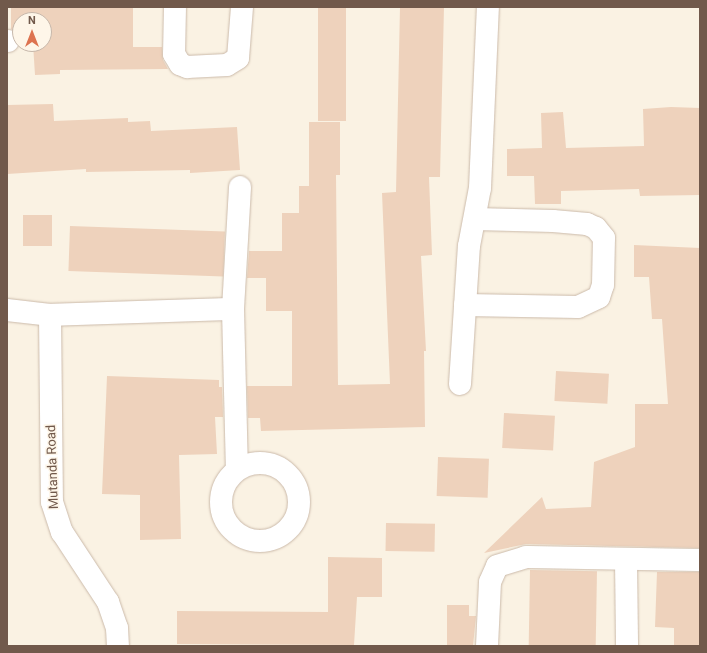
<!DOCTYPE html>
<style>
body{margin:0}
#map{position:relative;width:707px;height:653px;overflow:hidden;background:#faf2e3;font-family:Roboto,sans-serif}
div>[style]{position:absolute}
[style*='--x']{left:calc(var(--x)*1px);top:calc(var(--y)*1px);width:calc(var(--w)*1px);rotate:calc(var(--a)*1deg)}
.building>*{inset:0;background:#eed2bc;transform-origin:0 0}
.roads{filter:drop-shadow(0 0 1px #cbbaaa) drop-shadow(0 0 1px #cbbaaa)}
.minor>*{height:22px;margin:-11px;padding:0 11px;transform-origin:11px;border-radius:11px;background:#fff}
.minor>.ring{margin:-11px;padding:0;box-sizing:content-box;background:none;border:22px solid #fff;border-radius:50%}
span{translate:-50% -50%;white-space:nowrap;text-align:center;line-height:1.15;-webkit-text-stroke:3px #fef6e9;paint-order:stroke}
.street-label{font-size:13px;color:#71594b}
.frame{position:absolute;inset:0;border:8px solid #71594b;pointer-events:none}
.north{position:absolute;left:12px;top:12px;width:40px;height:40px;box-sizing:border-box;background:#fef6e9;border:1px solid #c6b7aa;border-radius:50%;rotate:0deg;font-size:11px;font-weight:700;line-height:16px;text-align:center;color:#71594b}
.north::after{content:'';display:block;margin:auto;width:14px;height:18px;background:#dd7350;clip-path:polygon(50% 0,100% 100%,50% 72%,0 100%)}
</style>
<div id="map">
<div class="building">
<div style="clip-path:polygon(11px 7px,133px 7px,133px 47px,162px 47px,163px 60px,168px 69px,60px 70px,60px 74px,35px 75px,33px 44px,44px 44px,44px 20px,20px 20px,20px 33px,17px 33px,11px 29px)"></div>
<div style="left:318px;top:7px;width:28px;height:114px"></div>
<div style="clip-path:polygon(400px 7px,444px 7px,440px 177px,429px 177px,432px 255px,421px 256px,426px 351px,424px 351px,425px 427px,261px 431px,260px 418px,248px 418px,247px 386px,292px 386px,292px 311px,266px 311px,266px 278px,247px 278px,249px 251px,282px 251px,282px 213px,299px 213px,299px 186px,309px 186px,309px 122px,340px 122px,340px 175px,336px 175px,338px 385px,390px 384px,382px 193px,396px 192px)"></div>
<div style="clip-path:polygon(53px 104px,54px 121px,128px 118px,128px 122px,150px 121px,151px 131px,237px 127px,240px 170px,190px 173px,190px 170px,86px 172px,86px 169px,7px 174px,7px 105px)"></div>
<div style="clip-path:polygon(671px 107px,700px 108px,700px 195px,640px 196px,639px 189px,561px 191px,561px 204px,535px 204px,534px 176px,507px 176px,507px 149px,542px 148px,541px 113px,563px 112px,566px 148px,644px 146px,643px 109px)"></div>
<div style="left:23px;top:215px;width:29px;height:31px"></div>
<div style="left:70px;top:226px;width:155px;height:45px;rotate:2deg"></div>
<div style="clip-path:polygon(634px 245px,700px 248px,700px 548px,526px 544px,484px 553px,542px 497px,546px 509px,591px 507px,594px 462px,635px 447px,635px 404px,668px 404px,662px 319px,652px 319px,649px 277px,634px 277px)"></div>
<div style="left:556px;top:371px;width:53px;height:30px;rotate:3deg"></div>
<div style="clip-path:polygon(107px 376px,219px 380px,219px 387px,222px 387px,223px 417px,215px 417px,217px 454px,179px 455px,181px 539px,140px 540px,140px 495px,102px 494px)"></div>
<div style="left:504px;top:413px;width:51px;height:35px;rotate:3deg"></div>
<div style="left:438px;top:457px;width:51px;height:39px;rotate:2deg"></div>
<div style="left:386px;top:523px;width:49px;height:28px;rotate:1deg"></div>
<div style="clip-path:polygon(328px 557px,382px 558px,382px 597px,357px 597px,354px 645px,177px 644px,177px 611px,328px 612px)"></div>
<div style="left:530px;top:570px;width:67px;height:76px;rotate:1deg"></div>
<div style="clip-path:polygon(657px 572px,700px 572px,700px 646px,674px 646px,674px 628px,655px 627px)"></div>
<div style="clip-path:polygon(447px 605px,469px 605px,469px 616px,476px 616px,473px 646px,447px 646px)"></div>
</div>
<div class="roads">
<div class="minor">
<div style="--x:175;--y:7;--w:47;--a:91.2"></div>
<div style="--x:174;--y:54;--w:12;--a:59"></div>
<div style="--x:180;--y:64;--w:8;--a:23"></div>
<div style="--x:187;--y:67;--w:40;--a:-2.9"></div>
<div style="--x:227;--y:65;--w:13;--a:-32"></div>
<div style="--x:238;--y:58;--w:51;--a:-85.5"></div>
<div style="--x:7;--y:41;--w:1;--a:0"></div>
<div style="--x:465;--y:305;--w:113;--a:1"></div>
<div style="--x:578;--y:307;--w:23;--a:-25"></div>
<div style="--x:599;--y:297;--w:13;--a:-72"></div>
<div style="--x:603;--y:285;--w:47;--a:-88.8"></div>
<div style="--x:604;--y:238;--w:13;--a:-129"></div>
<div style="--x:596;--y:228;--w:10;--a:-156"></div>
<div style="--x:587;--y:224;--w:34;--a:-175"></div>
<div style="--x:553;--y:221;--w:78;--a:-178.5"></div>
<div style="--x:233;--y:309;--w:122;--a:-86.7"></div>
<div style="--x:7;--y:310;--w:43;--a:6.6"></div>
<div style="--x:50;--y:315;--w:187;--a:89.4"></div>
<div style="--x:52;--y:502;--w:32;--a:72"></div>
<div style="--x:62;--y:532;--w:84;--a:56.7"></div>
<div style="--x:108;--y:602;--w:28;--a:71"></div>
<div style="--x:117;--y:628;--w:18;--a:87"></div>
<div style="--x:50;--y:315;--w:183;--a:-1.9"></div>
<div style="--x:233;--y:309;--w:160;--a:88.6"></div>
<div style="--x:460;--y:384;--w:138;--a:-86.3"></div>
<div style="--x:469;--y:246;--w:59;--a:-79.3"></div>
<div style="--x:480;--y:188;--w:181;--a:-87.5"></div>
<div class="ring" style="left:221px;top:463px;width:56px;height:56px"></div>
<div style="--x:626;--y:560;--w:86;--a:89.3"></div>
<div style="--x:487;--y:646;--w:64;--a:-87.3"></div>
<div style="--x:490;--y:582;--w:17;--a:-66"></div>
<div style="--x:497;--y:566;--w:30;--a:-17"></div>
<div style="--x:526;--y:557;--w:174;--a:1"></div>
</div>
</div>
<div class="street-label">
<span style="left:53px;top:467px;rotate:-92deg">Mutanda Road</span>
</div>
<div class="frame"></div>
<div class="north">N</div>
</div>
